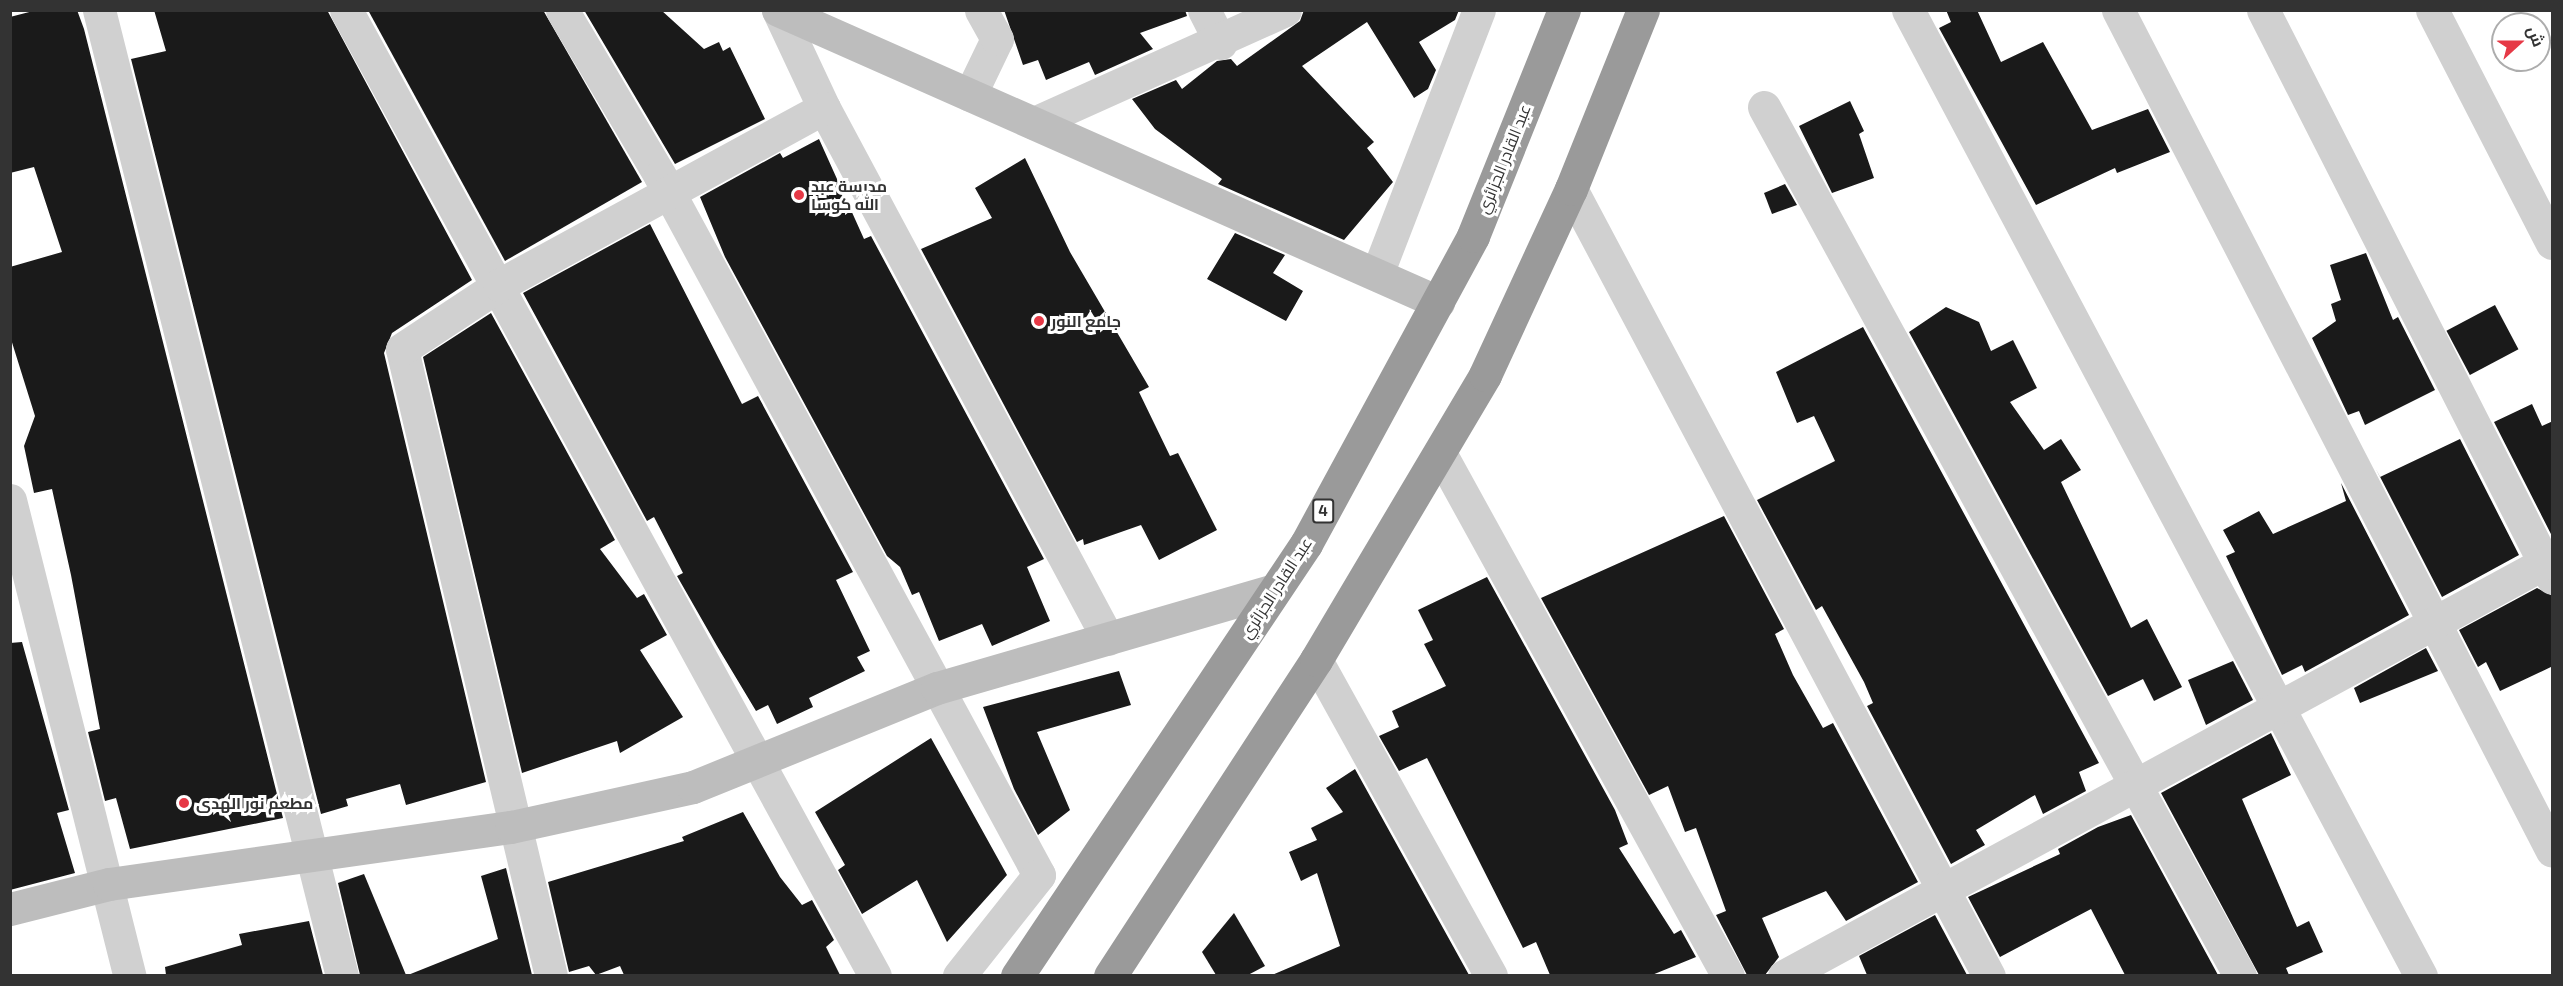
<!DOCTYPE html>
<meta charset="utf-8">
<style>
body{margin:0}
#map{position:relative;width:2563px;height:986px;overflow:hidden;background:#fff;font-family:"Exo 2",Cairo,sans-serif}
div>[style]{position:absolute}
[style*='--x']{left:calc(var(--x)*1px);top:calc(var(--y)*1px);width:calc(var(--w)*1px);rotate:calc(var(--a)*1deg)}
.building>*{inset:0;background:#1a1a1a;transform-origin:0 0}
.street>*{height:33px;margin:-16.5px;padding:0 16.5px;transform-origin:16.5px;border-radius:16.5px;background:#d0d0d0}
.secondary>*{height:33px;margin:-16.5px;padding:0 16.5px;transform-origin:16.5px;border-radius:16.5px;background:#bdbdbd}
.highway>*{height:33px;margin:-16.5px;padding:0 16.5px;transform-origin:16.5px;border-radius:16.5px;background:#9a9a9a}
.dots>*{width:16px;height:16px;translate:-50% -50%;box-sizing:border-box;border:3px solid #fff;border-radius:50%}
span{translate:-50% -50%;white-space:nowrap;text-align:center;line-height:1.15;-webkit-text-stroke:6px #fff;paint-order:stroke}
.shield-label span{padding:2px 4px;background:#fff;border:2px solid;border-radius:4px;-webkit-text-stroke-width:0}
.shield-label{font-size:15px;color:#333;font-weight:700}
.street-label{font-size:16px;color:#333}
.poi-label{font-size:16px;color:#333;font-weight:700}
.left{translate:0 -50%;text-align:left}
.frame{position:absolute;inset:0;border:12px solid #333;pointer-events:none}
.north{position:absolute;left:2491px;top:12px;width:60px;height:60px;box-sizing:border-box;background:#fff;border:2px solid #adadad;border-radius:50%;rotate:69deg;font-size:16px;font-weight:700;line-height:24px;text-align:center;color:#333}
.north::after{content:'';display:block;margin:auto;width:21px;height:27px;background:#e63946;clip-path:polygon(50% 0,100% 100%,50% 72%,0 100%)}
</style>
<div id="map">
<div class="building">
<div style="clip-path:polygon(37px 10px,77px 10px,84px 29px,283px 818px,130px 849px,116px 798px,105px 801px,88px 732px,100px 729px,71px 575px,52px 489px,34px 493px,24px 446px,35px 416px,10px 336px,10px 267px,62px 252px,34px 167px,10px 173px,10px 17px)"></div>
<div style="clip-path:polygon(154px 10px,327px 10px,472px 280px,392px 333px,384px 353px,486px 782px,406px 805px,400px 784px,346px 799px,348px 806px,321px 814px,131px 59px,166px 51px)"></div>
<div style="clip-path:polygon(368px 10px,543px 10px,642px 182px,505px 261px)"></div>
<div style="clip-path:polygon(584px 10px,661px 10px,704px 49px,719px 42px,723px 51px,730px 47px,765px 119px,675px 164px)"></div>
<div style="clip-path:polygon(1004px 10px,1185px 10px,1187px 16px,1140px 33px,1153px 49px,1095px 75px,1089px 62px,1046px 80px,1038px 60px,1023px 65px)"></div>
<div style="clip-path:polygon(1304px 10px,1459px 10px,1455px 20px,1419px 42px,1436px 70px,1428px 89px,1414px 98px,1367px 22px,1302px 66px,1374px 142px,1367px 148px,1393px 182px,1344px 240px,1218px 184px,1222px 179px,1155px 129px,1132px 99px,1176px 80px,1182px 89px,1217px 61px,1231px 59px,1237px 66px,1300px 21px)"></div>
<div style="clip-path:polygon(1946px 10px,1977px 10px,2001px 62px,2043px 42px,2092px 130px,2148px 109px,2170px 152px,2117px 173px,2115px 168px,2036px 205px,1939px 28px,1951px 22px)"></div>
<div style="clip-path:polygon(1850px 101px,1864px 131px,1859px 134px,1874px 178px,1832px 193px,1799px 126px)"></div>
<div style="clip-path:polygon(819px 139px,864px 239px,871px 236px,1044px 559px,1027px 567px,1050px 621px,992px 646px,982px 624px,939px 641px,919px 592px,912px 595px,900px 567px,887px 556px,725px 257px,700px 197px,780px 153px,783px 158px)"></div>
<div style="clip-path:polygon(1025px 158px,1070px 252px,1149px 387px,1139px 392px,1170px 456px,1178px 453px,1217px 530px,1159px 560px,1141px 525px,1084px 545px,1083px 539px,1077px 542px,921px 249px,992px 218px,975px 188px)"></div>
<div style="clip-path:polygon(1785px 184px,1797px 205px,1772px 214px,1764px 193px)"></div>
<div style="clip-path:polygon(650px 224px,742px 404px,758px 396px,853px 572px,836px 580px,870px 651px,857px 657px,865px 671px,809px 698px,813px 707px,777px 724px,768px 705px,756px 711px,717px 646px,677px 576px,683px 573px,654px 517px,647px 521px,523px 293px)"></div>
<div style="clip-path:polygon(1235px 233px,1285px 255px,1273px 273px,1303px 291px,1286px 321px,1207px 279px)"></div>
<div style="clip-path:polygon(2366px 253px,2393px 320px,2398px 317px,2435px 390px,2365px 425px,2359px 411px,2348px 415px,2312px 338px,2336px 321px,2331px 304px,2341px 300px,2330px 265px)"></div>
<div style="left:2495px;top:305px;width:50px;height:55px;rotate:62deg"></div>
<div style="clip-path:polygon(1946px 307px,1979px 322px,1991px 351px,2013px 340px,2037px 388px,2010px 402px,2044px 450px,2061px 439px,2081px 470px,2061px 482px,2131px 628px,2147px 619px,2182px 687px,2154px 701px,2143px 679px,2108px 696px,1909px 332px)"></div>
<div style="clip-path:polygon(491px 313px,615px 540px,600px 549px,637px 598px,644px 594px,667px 635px,640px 650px,683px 717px,620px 753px,617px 741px,522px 773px,423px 357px)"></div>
<div style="clip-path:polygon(1863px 327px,2099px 763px,2079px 772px,2086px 791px,2043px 814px,2035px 795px,1976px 830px,1985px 845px,1951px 864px,1867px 706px,1873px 703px,1864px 682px,1822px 606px,1816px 610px,1757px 500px,1835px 461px,1814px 416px,1797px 423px,1776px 372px)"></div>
<div style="clip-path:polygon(2532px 404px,2542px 426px,2553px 421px,2553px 538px,2494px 422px)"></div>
<div style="clip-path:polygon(2460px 439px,2519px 555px,2442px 597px,2376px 469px,2380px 477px)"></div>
<div style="clip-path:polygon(2341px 483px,2409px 615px,2305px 672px,2302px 665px,2282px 675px,2226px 556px,2235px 552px,2223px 530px,2259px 511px,2273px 534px,2346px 501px)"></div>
<div style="clip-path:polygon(1724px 516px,1784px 629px,1775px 634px,1793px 675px,1823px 728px,1833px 723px,1918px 882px,1846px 921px,1826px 891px,1762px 918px,1779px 957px,1765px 975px,1747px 975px,1716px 915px,1726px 911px,1696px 828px,1685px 832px,1668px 786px,1649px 795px,1541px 598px)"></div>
<div style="clip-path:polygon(1487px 577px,1615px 810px,1628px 844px,1619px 848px,1674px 934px,1681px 930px,1696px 957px,1652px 975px,1550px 975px,1536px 942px,1523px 948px,1427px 758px,1399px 771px,1379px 736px,1399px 727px,1392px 711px,1446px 686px,1424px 644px,1433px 640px,1418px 610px)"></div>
<div style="clip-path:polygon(2537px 588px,2553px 596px,2553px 666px,2500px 691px,2486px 662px,2478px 667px,2459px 630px)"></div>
<div style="clip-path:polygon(22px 642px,69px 810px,57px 813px,75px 873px,10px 890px,10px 643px)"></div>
<div style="clip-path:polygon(2426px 648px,2438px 671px,2360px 703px,2354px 688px)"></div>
<div style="clip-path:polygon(2233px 661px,2253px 700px,2206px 725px,2188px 680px)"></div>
<div style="clip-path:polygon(1119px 671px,1131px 705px,1037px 732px,1070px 810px,1038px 835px,1014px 789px,983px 707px)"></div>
<div style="clip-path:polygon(2271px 733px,2291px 775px,2242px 799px,2297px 927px,2309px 921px,2323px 952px,2286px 968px,2289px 975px,2259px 975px,2161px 793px)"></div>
<div style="clip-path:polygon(931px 738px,1007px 875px,947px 942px,917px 880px,862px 914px,838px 870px,845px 865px,815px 812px)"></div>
<div style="clip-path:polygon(1355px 769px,1469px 975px,1272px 975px,1340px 946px,1317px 873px,1301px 881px,1289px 852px,1317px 840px,1311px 828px,1343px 812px,1326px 788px)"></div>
<div style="clip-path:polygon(743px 812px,780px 877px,802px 905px,812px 900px,834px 940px,826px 947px,840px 975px,624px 975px,620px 966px,596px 975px,589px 966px,569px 972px,548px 882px,684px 841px,682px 837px)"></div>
<div style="clip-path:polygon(2131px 815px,2218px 975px,2125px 975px,2091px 909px,2000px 957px,1968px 897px,2060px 854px,2058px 849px,2098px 827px)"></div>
<div style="clip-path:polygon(506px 868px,532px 975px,408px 975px,498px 939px,481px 876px)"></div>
<div style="clip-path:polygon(364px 874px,406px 975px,360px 975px,338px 883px)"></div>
<div style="clip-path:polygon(1234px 913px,1265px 966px,1248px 975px,1216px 975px,1202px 952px)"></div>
<div style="clip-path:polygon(1935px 915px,1967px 975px,1867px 975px,1859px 956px)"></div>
<div style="clip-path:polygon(309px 921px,323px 975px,166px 975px,165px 967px,242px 945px,239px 934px)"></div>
</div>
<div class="street">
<div style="--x:99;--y:10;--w:996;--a:75.88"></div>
<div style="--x:346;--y:10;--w:1101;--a:61.29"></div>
<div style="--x:562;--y:10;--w:193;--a:59.4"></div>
<div style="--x:660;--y:176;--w:795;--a:61.53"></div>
<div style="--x:1039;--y:875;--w:129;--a:128.4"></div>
<div style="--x:778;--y:10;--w:108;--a:64.9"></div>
<div style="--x:824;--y:108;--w:602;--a:61.86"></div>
<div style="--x:1204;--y:10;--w:37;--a:63"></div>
<div style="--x:1908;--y:10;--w:1094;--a:62.03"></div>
<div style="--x:2118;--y:10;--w:946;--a:62.7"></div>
<div style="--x:2263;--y:10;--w:637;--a:63.03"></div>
<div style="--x:2432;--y:10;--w:262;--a:62.8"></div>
<div style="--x:970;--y:95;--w:62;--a:-64.3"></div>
<div style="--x:997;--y:39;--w:33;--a:-119"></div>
<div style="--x:1764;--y:107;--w:991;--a:61.29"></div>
<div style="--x:1034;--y:123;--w:275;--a:-24.2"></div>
<div style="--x:1571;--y:189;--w:891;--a:62.03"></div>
<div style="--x:1377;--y:274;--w:283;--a:-68.9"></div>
<div style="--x:1440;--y:453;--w:597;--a:61.16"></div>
<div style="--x:10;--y:500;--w:491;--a:75.9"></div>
<div style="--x:1316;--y:660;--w:361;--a:61"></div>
<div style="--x:551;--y:976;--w:644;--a:-103.37"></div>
<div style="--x:402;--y:349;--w:116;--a:-33.4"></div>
<div style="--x:499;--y:285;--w:370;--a:-28.6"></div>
<div style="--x:1784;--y:976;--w:865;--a:-28.52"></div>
</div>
<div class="secondary">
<div style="--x:778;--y:10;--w:722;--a:23.87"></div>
<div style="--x:10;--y:909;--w:102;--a:-14.2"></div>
<div style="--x:109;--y:884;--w:406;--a:-8.1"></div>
<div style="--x:511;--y:827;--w:186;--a:-12.4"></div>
<div style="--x:693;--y:787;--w:263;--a:-22.1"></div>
<div style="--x:937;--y:688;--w:351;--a:-16.2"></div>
</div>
<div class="highway">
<div style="--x:1017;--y:976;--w:520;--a:-56.22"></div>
<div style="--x:1306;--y:544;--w:350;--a:-61.5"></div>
<div style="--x:1473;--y:236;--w:244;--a:-68.1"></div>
<div style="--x:1110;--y:976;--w:377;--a:-56.9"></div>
<div style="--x:1316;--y:660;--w:331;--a:-59.3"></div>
<div style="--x:1485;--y:375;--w:205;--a:-65.2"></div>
<div style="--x:1571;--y:189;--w:193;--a:-68.1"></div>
</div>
<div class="dots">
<div style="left:799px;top:195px;background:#e63946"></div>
<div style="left:1039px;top:321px;background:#e63946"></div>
<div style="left:184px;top:803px;background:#e63946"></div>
</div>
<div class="shield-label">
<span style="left:1323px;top:511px">4</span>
</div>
<div class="street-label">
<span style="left:1504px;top:159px;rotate:-68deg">عبد القادر الجزائري</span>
<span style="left:1276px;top:588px;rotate:-57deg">عبد القادر الجزائري</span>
</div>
<div class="poi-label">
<span class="left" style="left:811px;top:195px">مدرسة عبد<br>الله كوسا</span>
<span class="left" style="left:1051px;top:321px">جامع النور</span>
<span class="left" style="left:196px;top:803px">مطعم نور الهدى</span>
</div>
<div class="frame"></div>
<div class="north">ش</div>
</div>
